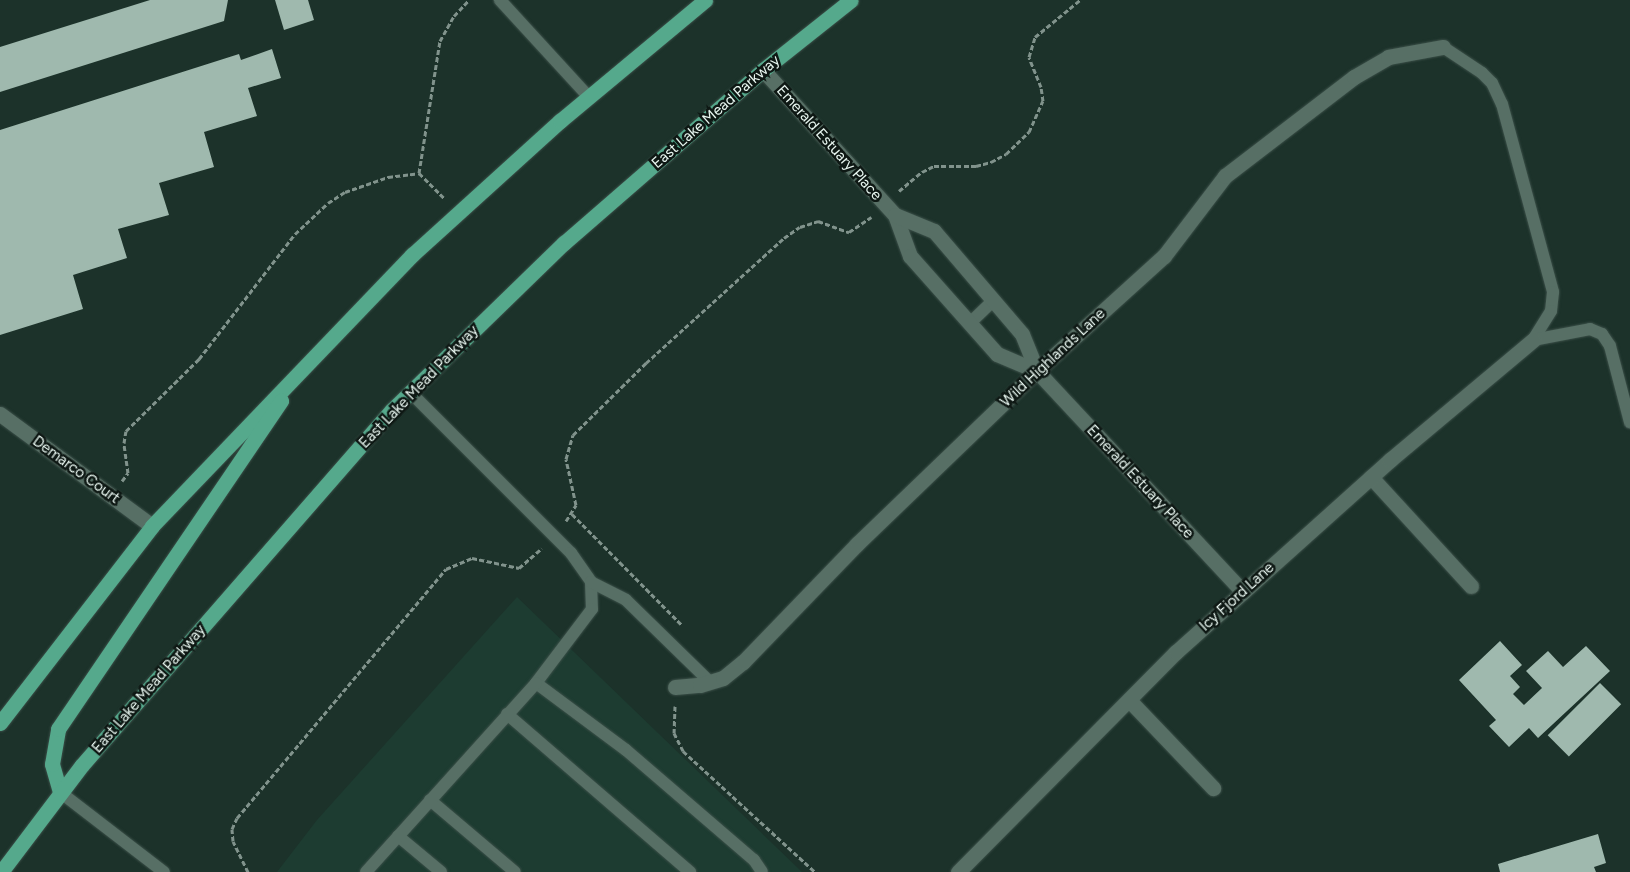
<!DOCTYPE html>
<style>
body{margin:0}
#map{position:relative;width:1630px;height:872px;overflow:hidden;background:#1c322a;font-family:Figtree,sans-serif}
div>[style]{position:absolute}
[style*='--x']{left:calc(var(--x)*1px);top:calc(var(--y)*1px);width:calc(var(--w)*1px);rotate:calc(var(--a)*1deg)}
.built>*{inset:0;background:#1d3c31}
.building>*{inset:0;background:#9fb9ae;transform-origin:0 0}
.path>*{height:3px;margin-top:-1.5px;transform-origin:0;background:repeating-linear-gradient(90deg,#81938c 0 5px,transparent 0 7.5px)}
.roads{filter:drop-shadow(0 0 1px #3b4f48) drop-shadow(0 0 1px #3b4f48)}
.lane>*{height:12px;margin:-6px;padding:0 6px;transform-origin:6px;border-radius:6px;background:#576f65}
.street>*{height:15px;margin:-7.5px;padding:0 7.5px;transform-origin:7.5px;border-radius:7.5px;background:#576f65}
.primary>*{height:15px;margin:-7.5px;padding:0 7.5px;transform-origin:7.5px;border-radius:7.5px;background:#55a98c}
span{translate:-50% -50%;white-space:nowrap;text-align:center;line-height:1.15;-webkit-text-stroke:5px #0e1814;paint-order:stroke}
.street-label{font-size:15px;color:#e9f7f1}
</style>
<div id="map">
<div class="built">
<div style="clip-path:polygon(517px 597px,802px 872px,277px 872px,317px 820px)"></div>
</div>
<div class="building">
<div style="clip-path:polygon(150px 0,228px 0,224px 21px,0 92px,0 47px)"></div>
<div style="clip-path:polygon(275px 0,308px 0,314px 20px,284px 30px)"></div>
<div style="clip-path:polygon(272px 49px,281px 78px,248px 88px,257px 116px,204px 132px,214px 167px,159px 183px,169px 215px,118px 229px,127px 258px,73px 275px,83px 309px,0 335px,0 130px,239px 54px,241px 60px)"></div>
<div style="clip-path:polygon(1500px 641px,1522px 665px,1510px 676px,1520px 687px,1513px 694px,1524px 705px,1542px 688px,1526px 671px,1548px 651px,1563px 667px,1586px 646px,1610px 671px,1538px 738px,1529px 728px,1509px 747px,1489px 726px,1496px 720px,1459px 680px)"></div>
<div style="left:1600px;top:683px;width:30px;height:74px;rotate:45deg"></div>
<div style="clip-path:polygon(1598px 834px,1606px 863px,1594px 867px,1596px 872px,1500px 872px,1498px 864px)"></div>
</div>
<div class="path">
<div style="--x:419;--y:173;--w:37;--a:45"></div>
<div style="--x:899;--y:191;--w:30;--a:-40"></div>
<div style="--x:922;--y:172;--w:13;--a:-27"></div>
<div style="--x:934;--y:166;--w:42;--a:0"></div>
<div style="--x:976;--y:166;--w:16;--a:-15"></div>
<div style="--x:991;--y:162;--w:17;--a:-28"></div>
<div style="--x:1006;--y:154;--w:32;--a:-44"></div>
<div style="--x:1029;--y:132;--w:34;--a:-66"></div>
<div style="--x:1043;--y:101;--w:14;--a:-98"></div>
<div style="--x:1041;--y:87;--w:32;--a:-112"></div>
<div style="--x:1029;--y:57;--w:21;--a:-73"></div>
<div style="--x:1035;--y:37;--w:58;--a:-39.4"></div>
<div style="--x:122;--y:481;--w:10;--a:-53"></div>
<div style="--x:128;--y:473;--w:30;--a:-98"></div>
<div style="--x:124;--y:443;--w:12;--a:-81"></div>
<div style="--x:126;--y:431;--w:103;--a:-44.6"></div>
<div style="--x:199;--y:359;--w:158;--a:-52.5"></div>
<div style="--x:295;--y:234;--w:45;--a:-43.2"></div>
<div style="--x:328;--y:203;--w:20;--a:-33"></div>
<div style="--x:345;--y:192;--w:46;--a:-19.2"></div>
<div style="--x:388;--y:177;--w:31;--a:-7"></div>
<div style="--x:419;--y:173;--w:134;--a:-81"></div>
<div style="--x:440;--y:41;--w:29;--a:-61"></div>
<div style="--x:454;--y:16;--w:22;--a:-47"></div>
<div style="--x:572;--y:514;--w:156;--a:45.3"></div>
<div style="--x:566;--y:521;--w:19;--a:-58"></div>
<div style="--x:576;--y:505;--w:47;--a:-102.3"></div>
<div style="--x:566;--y:459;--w:25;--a:-74"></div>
<div style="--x:573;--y:435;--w:103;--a:-44.6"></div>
<div style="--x:646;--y:363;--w:186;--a:-42.2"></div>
<div style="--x:784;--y:238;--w:19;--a:-35"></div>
<div style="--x:800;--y:227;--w:19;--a:-18"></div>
<div style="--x:818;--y:221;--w:33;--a:20"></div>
<div style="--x:849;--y:232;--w:27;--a:-34"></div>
<div style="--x:675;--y:706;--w:27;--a:92"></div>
<div style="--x:674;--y:733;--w:20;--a:63"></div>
<div style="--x:683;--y:751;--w:179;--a:42.5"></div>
<div style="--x:248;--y:872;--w:34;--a:-116"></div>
<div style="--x:233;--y:841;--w:12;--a:-95"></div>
<div style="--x:232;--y:829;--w:12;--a:-66"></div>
<div style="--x:237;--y:818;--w:325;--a:-50"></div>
<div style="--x:446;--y:569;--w:28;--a:-23"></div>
<div style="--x:472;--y:558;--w:48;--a:12"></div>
<div style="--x:519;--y:568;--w:30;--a:-41"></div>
</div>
<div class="roads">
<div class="lane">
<div style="--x:500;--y:0;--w:132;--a:47.5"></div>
<div style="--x:1443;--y:47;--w:47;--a:33.7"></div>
<div style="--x:1482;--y:73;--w:14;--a:45"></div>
<div style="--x:1492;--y:83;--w:23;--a:65"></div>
<div style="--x:1502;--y:104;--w:195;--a:74.8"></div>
<div style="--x:1553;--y:292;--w:19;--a:96"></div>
<div style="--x:1551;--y:311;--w:34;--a:122"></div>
<div style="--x:970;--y:323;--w:32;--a:-44"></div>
<div style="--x:1533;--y:340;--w:58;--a:-10.9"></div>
<div style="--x:1590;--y:329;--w:13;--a:23"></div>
<div style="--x:1602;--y:334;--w:14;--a:56"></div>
<div style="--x:1610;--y:346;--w:79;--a:75.3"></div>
<div style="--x:410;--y:392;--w:228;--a:45"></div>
<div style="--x:571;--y:553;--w:35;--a:55"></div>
<div style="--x:591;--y:582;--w:27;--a:88"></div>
<div style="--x:592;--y:609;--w:93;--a:127.1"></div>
<div style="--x:536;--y:683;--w:112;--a:36.7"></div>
<div style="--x:626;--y:750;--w:169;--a:40.7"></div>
<div style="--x:754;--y:860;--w:14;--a:56"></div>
<div style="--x:591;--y:582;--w:39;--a:27"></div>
<div style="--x:626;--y:600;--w:117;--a:44.3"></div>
<div style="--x:507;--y:714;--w:242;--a:40.8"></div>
<div style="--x:60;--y:792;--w:131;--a:37.6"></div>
<div style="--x:430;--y:800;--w:111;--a:40.3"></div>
<div style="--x:398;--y:836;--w:56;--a:39.9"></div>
<div style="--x:366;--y:872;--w:254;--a:-48"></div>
</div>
<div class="street">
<div style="--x:763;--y:70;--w:196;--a:47.7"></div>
<div style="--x:895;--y:215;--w:44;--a:69.9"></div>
<div style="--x:910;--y:256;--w:131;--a:48.4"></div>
<div style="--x:997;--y:354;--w:43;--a:23"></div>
<div style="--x:895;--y:215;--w:42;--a:22.3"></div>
<div style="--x:934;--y:231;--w:135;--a:49.5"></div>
<div style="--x:1022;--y:334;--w:40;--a:68"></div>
<div style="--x:1037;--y:371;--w:302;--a:47"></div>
<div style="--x:0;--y:414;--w:189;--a:36.4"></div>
<div style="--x:1371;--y:477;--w:148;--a:47.5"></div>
<div style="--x:675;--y:687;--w:25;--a:-5"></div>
<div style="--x:700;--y:685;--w:24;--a:-17"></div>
<div style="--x:723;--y:678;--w:26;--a:-39"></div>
<div style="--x:743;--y:662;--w:164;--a:-46"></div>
<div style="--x:857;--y:544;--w:250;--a:-43.9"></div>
<div style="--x:1037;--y:371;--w:171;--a:-42.2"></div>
<div style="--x:1164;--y:256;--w:101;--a:-52.7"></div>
<div style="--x:1225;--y:176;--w:163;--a:-37.5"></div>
<div style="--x:1354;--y:77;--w:39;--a:-30"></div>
<div style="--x:1388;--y:57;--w:56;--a:-10.3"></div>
<div style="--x:1129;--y:700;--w:122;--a:46.3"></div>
<div style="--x:958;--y:872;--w:310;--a:-45.3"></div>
<div style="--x:1176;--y:652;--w:288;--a:-41.9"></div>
<div style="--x:1390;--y:460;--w:187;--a:-40"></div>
</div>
<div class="primary">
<div style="--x:0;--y:723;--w:249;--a:-52.3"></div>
<div style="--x:152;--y:526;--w:376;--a:-46.2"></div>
<div style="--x:412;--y:255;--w:200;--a:-42.2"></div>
<div style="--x:560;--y:121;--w:189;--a:-39.8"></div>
<div style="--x:60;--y:792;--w:29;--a:-106"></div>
<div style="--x:52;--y:764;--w:36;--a:-80"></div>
<div style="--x:58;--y:729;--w:397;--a:-55.8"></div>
<div style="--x:1;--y:872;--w:134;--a:-52.9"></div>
<div style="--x:82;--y:765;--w:471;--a:-48.9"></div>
<div style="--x:392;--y:410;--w:240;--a:-44.2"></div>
<div style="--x:564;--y:243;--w:264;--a:-41"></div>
<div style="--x:763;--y:70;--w:112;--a:-38.5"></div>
</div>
</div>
<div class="street-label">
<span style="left:716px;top:112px;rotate:-41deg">East Lake Mead Parkway</span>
<span style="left:829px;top:143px;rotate:48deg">Emerald Estuary Place</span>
<span style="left:1053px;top:358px;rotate:-43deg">Wild Highlands Lane</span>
<span style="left:419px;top:387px;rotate:-46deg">East Lake Mead Parkway</span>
<span style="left:76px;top:470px;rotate:36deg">Demarco Court</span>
<span style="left:1140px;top:482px;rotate:47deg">Emerald Estuary Place</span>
<span style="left:1237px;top:597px;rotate:-42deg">Icy Fjord Lane</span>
<span style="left:149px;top:689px;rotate:-49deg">East Lake Mead Parkway</span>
</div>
</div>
